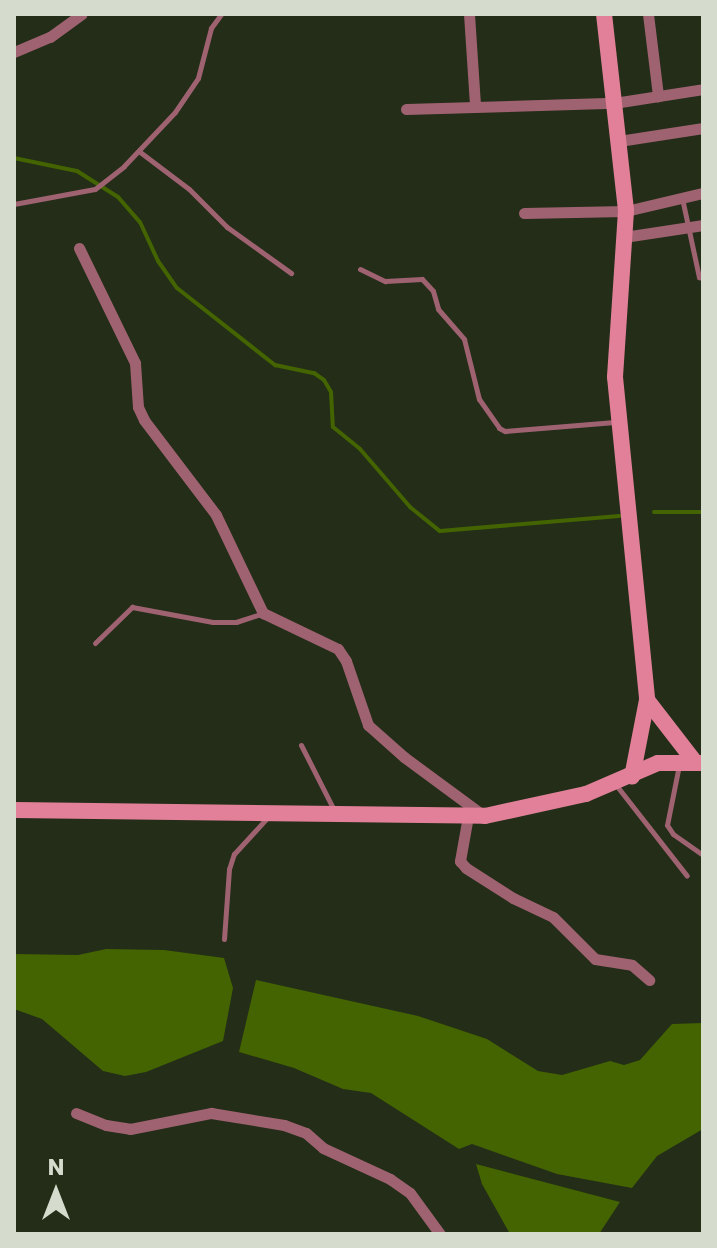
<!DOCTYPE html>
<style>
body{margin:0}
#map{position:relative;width:717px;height:1248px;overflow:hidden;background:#232d17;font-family:Poppins,sans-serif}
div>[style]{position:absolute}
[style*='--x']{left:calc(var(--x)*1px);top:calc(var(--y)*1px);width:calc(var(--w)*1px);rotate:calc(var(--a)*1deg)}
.water>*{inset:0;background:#436400}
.stream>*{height:4px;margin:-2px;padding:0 2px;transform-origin:2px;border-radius:2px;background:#436400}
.service>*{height:5px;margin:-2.5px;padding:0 2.5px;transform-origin:2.5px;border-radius:2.5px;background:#9f6271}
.minor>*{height:11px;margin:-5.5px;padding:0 5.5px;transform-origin:5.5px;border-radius:5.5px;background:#9f6271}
.secondary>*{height:16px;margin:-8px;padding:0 8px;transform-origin:8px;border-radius:8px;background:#e2809a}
span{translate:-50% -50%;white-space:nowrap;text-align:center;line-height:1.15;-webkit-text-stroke:7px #232d17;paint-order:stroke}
.frame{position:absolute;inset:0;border:16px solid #d5dcce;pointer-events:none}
.north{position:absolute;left:16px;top:1152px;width:80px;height:80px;-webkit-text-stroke:6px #232d17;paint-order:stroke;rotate:0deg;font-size:22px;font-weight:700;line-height:32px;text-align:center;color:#d5dcce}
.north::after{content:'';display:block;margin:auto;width:28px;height:36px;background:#d5dcce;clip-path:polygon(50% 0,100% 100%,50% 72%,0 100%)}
</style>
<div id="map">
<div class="water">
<div style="clip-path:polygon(106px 949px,164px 950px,224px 958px,233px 988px,223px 1041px,146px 1072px,125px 1076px,103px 1071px,42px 1019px,14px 1009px,14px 954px,78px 955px)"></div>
<div style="clip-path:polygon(256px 980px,418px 1016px,487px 1039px,538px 1071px,562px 1075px,610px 1061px,624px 1065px,640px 1060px,672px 1024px,703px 1023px,703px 1129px,657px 1156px,632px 1188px,557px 1174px,472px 1144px,459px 1149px,371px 1093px,343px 1089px,294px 1068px,239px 1052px)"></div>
<div style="clip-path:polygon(476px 1164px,620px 1202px,599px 1234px,510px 1234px,482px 1184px)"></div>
</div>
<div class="stream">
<div style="--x:14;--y:158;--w:64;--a:11.7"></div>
<div style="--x:77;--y:171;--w:49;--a:32.4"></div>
<div style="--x:118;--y:197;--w:33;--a:49"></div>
<div style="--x:140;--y:222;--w:43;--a:65.2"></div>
<div style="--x:158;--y:261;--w:33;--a:55"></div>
<div style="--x:177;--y:288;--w:125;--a:38.2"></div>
<div style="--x:275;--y:365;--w:40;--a:12"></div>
<div style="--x:314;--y:373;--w:12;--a:35"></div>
<div style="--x:324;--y:380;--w:14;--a:60"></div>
<div style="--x:331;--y:392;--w:35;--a:87"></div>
<div style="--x:333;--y:427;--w:35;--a:39"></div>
<div style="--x:360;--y:449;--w:77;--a:49.2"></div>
<div style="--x:410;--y:507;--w:38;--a:39"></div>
<div style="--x:440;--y:531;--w:180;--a:-4.8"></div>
<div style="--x:654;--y:512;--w:49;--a:0"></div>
</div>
<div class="service">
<div style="--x:140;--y:152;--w:61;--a:37.1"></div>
<div style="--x:189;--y:189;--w:54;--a:45"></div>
<div style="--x:227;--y:227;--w:79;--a:35.7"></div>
<div style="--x:682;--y:198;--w:81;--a:77.9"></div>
<div style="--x:699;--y:277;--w:4;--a:14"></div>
<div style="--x:14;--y:204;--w:82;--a:-10.5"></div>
<div style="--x:95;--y:189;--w:37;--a:-38"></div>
<div style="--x:124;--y:166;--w:74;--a:-46.6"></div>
<div style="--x:175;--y:112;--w:41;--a:-55.9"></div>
<div style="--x:198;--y:78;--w:52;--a:-75.4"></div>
<div style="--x:211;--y:28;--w:17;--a:-54"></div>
<div style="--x:360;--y:269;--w:28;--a:26"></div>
<div style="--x:385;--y:281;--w:37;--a:-3"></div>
<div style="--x:422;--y:279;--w:16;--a:47"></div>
<div style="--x:433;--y:291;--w:19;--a:74"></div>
<div style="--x:438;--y:309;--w:40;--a:49"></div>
<div style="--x:464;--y:339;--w:62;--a:76"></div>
<div style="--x:479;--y:399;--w:35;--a:55"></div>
<div style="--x:499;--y:428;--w:7;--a:27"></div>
<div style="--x:505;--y:431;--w:110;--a:-4.7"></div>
<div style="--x:95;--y:643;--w:52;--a:-44.2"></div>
<div style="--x:132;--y:607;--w:82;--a:10.5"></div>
<div style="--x:213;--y:622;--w:23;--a:0"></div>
<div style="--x:236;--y:622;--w:28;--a:-18"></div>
<div style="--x:301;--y:745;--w:75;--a:63.1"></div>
<div style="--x:679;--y:765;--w:61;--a:101.3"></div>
<div style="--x:667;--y:825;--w:11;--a:56"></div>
<div style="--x:673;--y:834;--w:37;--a:35"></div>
<div style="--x:616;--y:785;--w:115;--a:52"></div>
<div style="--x:224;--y:939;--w:70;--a:-85.9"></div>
<div style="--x:229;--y:869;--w:16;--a:-72"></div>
<div style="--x:234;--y:854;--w:49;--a:-47.5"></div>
</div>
<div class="minor">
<div style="--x:469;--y:14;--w:90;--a:86.2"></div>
<div style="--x:648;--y:14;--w:83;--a:83"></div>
<div style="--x:14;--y:52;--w:39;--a:-23"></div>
<div style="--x:50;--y:37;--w:39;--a:-36"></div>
<div style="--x:406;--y:109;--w:208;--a:-1.7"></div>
<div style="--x:614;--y:103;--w:90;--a:-8.9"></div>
<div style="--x:619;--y:141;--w:85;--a:-8.8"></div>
<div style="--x:524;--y:213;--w:102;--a:-1.1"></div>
<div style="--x:626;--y:211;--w:79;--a:-13.2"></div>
<div style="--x:624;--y:237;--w:80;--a:-8.6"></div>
<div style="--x:79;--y:248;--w:128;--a:64"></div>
<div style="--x:135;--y:363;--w:44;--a:86.1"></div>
<div style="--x:138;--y:407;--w:14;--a:65"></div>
<div style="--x:144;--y:420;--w:119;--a:52.8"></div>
<div style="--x:216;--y:515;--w:109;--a:64.4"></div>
<div style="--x:263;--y:613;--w:83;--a:25.6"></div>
<div style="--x:338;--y:649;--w:14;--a:56"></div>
<div style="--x:346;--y:661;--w:68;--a:71"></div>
<div style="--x:368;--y:725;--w:48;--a:41.6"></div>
<div style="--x:404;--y:757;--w:99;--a:36.4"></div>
<div style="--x:468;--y:816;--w:46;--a:100.1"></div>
<div style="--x:460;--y:861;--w:9;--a:49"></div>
<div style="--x:466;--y:868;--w:56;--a:32.6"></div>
<div style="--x:513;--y:898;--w:44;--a:25.4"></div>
<div style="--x:553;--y:917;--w:59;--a:45"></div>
<div style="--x:595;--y:959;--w:37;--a:9"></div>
<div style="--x:632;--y:965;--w:23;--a:41"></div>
<div style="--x:76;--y:1113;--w:32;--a:22"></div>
<div style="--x:106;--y:1125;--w:24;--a:9"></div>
<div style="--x:130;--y:1129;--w:83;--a:-11.2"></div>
<div style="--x:211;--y:1113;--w:74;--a:9.3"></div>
<div style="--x:284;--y:1125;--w:23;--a:20"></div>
<div style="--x:306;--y:1133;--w:23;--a:41"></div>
<div style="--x:323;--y:1148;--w:74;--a:24.8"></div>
<div style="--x:390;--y:1179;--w:24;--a:35"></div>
<div style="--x:410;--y:1193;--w:51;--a:53.8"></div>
</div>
<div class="secondary">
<div style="--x:604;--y:14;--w:198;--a:83.6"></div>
<div style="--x:626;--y:211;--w:166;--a:93.8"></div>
<div style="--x:615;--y:377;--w:325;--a:84.3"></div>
<div style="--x:647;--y:700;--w:78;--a:101"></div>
<div style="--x:647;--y:700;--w:78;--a:52.3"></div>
<div style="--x:14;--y:810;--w:471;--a:0.7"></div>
<div style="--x:485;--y:816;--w:103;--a:-12.3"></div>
<div style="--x:586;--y:794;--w:78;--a:-23.3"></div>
<div style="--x:658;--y:763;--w:45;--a:0"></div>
</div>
<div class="frame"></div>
<div class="north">N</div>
</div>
